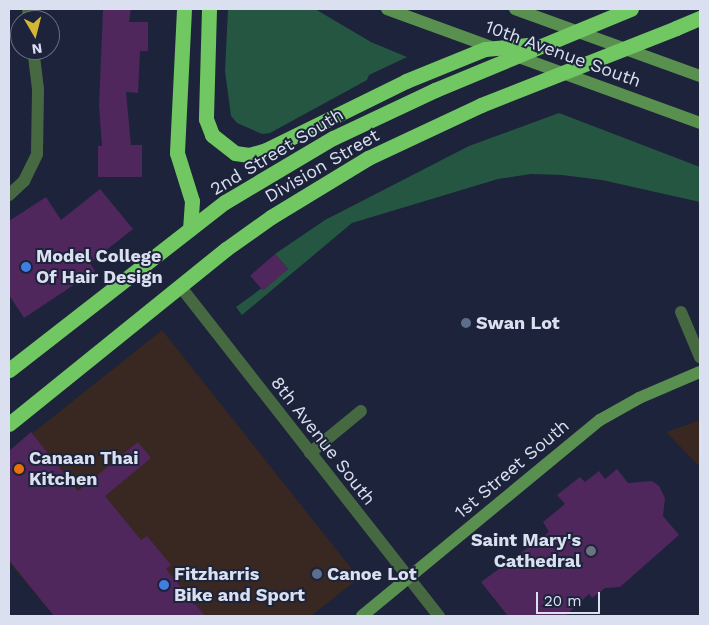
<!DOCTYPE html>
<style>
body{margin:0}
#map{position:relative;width:709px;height:625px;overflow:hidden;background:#1c233a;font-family:"Work Sans",sans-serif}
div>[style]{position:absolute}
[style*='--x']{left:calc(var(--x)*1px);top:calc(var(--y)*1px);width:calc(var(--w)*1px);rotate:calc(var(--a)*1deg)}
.commercial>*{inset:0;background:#392721}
.green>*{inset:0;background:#245641}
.building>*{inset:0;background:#4f275d;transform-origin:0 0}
.lane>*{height:12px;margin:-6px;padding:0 6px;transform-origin:6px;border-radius:6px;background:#476941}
.street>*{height:12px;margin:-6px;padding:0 6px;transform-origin:6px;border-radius:6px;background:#476941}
.secondary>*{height:12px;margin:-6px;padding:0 6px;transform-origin:6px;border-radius:6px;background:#598f4f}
.highway>*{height:15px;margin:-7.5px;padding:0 7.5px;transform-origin:7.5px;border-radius:7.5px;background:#71c762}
.highway-bridge>*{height:15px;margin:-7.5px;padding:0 7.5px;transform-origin:7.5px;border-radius:7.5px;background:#71c762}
.dots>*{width:14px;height:14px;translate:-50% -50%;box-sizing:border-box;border:2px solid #1c233a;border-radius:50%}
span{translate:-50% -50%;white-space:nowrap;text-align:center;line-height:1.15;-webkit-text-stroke:4px #1c233a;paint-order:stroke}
.street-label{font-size:18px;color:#dae0ef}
.poi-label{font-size:18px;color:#dae0ef;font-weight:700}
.left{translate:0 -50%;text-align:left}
.right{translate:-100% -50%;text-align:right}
.frame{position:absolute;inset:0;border:10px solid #dae0ef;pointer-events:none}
.north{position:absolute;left:10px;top:10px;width:50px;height:50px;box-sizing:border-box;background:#1c233a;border:1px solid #686f82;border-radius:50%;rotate:172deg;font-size:14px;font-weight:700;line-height:20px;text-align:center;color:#dae0ef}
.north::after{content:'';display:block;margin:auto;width:18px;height:22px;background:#d4b635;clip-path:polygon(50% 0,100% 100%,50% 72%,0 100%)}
.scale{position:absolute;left:536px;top:592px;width:64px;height:22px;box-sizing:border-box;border:2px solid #dae0ef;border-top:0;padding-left:6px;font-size:15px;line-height:18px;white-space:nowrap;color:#dae0ef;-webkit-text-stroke:4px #1c233a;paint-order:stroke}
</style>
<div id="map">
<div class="commercial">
<div style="clip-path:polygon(162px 330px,359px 578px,311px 616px,54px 616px,9px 562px,9px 452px)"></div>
<div style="clip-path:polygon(700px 420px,700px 467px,666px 432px)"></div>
</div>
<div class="green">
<div style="clip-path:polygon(228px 9px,315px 9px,371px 42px,407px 57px,369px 75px,367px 80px,270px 133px,262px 134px,237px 123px,231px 116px,225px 71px)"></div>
<div style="clip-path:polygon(559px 113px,700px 167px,700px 202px,602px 180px,562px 175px,531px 174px,498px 179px,352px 223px,242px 315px,236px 307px,288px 269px,275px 254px,325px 220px,469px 146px)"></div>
</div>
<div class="building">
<div style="clip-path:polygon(103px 9px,131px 9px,129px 22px,148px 22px,148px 51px,140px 51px,138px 93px,126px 92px,131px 145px,142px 145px,142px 177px,98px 177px,98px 146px,102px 146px,99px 106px)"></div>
<div style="clip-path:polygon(100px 189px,133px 229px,90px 263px,95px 271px,24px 318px,9px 295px,9px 221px,46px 197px,61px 220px)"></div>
<div style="left:275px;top:254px;width:20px;height:33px;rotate:49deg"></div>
<div style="clip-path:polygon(31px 432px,78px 491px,138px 442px,151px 458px,105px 496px,141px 540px,147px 536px,171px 565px,166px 569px,205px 616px,54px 616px,9px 560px,9px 451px)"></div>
<div style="clip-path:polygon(617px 469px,628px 483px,652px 481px,659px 486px,665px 498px,663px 516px,679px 535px,620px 587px,605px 588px,592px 598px,589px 594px,565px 616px,508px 616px,481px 582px,549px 532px,543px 522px,565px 504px,557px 495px,580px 477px,585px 482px,599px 471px,605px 479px)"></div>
</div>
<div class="lane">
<div style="--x:28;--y:9;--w:11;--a:85"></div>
<div style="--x:9;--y:195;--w:21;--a:-43"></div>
<div style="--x:24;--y:181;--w:30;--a:-64"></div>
<div style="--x:37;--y:154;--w:65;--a:-89.1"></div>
<div style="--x:38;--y:89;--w:39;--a:-97"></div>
<div style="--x:681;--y:312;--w:49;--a:67.1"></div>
<div style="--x:310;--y:453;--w:66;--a:-39.5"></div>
</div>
<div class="street">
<div style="--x:180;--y:286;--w:420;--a:51.9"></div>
</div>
<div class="secondary">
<div style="--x:387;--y:9;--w:333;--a:20"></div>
<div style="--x:515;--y:9;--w:197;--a:19.9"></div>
<div style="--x:362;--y:616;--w:308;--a:-39.5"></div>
<div style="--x:600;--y:420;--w:45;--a:-29.4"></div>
<div style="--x:639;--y:398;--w:66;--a:-23.1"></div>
</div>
<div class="highway">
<div style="--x:184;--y:9;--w:144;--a:92.8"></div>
<div style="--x:177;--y:153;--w:50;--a:72.6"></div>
<div style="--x:192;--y:201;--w:28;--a:94"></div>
<div style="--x:209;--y:9;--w:110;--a:91.6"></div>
<div style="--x:206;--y:119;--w:17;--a:69"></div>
<div style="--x:212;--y:135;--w:29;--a:38"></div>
<div style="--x:235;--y:153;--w:14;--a:8"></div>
<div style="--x:249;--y:155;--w:18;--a:-16"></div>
<div style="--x:266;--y:150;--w:156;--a:-26.2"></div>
<div style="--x:676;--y:28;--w:26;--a:-23"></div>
<div style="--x:9;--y:370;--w:274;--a:-37.9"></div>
<div style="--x:225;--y:202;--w:126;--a:-30.7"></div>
<div style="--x:333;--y:138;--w:113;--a:-25.2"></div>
<div style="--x:9;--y:424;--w:279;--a:-38.9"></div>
<div style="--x:226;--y:249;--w:55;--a:-35.4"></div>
<div style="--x:271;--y:217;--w:114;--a:-31.3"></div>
<div style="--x:368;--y:158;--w:125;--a:-25.1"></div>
</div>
<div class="highway-bridge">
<div style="--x:406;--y:81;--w:85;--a:-22.1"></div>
<div style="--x:485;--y:49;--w:43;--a:-5.3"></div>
<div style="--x:435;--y:90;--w:212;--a:-22.5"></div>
<div style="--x:481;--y:105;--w:210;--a:-21.5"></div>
</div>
<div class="dots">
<div style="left:26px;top:267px;background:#3f7fe0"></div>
<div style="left:466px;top:323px;background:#5c6f8a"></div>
<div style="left:19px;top:469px;background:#e8710a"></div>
<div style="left:591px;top:551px;background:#6b7280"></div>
<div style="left:317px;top:574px;background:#5c6f8a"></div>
<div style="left:164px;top:585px;background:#3f7fe0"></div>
</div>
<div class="street-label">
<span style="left:563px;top:54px;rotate:20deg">10th Avenue South</span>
<span style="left:277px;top:152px;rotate:-31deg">2nd Street South</span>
<span style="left:322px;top:166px;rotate:-30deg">Division Street</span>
<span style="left:323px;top:441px;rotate:52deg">8th Avenue South</span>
<span style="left:512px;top:469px;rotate:-40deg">1st Street South</span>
</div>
<div class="poi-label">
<span class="left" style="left:36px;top:267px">Model College<br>Of Hair Design</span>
<span class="left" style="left:476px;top:323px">Swan Lot</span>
<span class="left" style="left:29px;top:469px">Canaan Thai<br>Kitchen</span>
<span class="right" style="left:581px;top:551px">Saint Mary's<br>Cathedral</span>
<span class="left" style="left:327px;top:574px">Canoe Lot</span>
<span class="left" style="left:174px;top:585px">Fitzharris<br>Bike and Sport</span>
</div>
<div class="frame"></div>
<div class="north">N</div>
<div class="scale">20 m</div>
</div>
